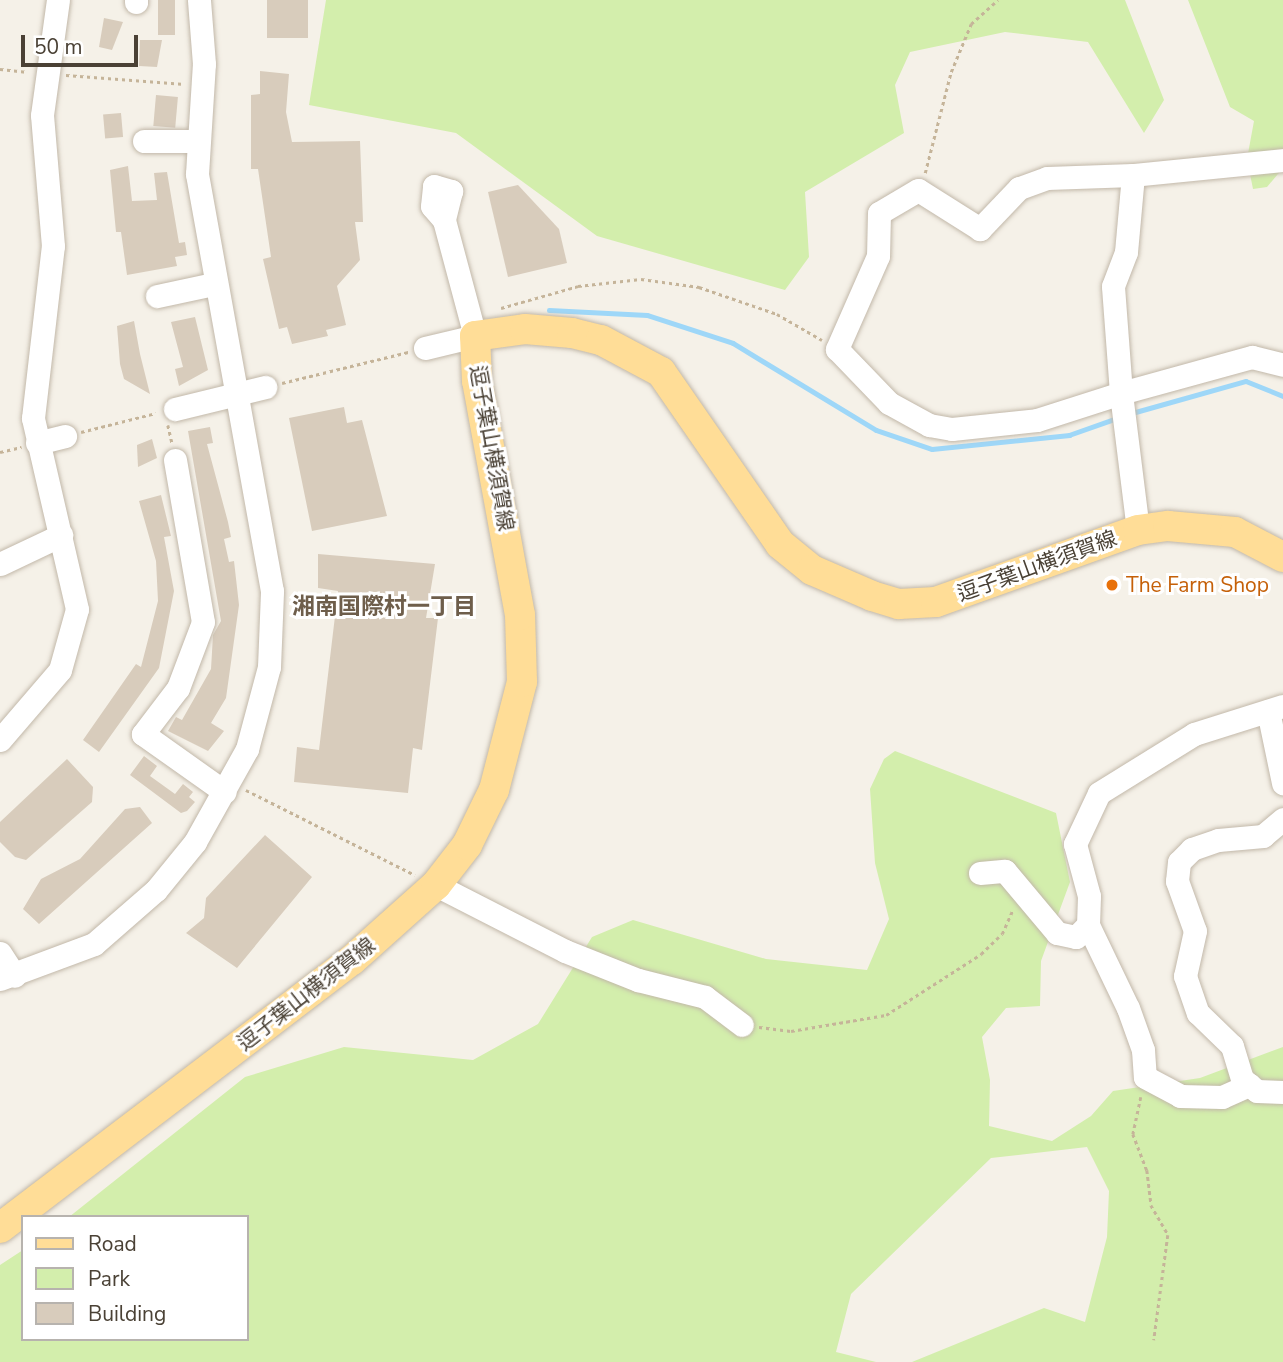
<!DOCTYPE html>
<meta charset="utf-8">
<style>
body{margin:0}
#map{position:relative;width:1283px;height:1362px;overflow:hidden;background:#f5f1e8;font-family:"Nunito Sans","Noto Sans JP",sans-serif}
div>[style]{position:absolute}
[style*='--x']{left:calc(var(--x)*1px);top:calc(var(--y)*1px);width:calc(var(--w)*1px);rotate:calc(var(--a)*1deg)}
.green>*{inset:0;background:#d3eeac}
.stream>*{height:4.5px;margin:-2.25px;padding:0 2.25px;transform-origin:2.25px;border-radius:2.25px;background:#9ed7f8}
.building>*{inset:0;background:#d8ccbc;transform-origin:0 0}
.path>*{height:2.5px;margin-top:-1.25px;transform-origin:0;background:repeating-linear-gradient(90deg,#c5b499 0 3.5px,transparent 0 7px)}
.roads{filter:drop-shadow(0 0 2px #c2b8a9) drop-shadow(0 0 2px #c2b8a9)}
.minor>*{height:23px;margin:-11.5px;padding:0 11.5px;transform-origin:11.5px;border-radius:11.5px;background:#fff}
.major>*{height:30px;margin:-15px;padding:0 15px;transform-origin:15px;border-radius:15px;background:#ffdd97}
.dots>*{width:19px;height:19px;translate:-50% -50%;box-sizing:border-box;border:4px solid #fff;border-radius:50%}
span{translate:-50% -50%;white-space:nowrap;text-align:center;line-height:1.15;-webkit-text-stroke:6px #fff;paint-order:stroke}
.street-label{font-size:21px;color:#4a4135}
.food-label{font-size:21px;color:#c56008}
.left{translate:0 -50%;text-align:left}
.neighbourhood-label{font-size:23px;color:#6e5e4b;font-weight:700}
.legend{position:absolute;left:21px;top:1215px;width:228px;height:126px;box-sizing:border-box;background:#fff;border:2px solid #b7b3ae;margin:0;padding:9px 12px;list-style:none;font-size:21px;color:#4a4135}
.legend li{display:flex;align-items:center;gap:14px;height:35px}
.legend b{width:35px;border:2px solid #b7b3ae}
.scale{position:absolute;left:21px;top:35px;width:117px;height:32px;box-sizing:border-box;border:4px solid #4a4135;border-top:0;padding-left:9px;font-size:21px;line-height:24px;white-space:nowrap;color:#4a4135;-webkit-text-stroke:5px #fff;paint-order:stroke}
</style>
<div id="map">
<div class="green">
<div style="clip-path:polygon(326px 0,1125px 0,1164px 100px,1144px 133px,1088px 42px,1005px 32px,910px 52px,895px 85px,904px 133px,805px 192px,809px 257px,785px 290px,597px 236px,456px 133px,309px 105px)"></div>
<div style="clip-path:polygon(1188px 0,1283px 0,1283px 168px,1267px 187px,1253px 189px,1247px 159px,1254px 121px,1230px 107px)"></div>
<div style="clip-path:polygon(895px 751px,1056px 813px,1070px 882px,1041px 961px,1040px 1006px,1006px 1008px,982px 1037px,990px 1080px,989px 1126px,1052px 1141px,1091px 1116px,1113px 1091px,1200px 1078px,1283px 1047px,1283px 1362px,912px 1362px,1044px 1308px,1085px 1322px,1107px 1237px,1109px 1191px,1087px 1147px,991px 1158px,851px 1294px,836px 1352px,876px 1362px,0 1362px,0 1265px,23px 1250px,23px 1339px,247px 1339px,247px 1217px,69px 1217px,245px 1077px,344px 1047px,473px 1060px,538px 1024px,592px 937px,633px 920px,766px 959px,867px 970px,889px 919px,875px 863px,870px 789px,884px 759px)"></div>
</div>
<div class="stream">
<div style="--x:549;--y:310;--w:98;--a:2.9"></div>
<div style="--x:647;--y:315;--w:90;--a:18"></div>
<div style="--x:733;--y:343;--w:167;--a:31.3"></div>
<div style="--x:876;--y:430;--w:59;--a:18.7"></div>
<div style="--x:932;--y:449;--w:138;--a:-5.8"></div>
<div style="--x:1069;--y:435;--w:51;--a:-19.5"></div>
<div style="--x:1132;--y:413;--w:118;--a:-15.7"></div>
<div style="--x:1246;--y:381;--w:40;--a:22"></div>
</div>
<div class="building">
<div style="left:158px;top:0;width:17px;height:35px"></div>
<div style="left:267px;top:0;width:41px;height:38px"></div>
<div style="clip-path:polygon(104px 18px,123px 22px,112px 50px,99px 47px)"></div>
<div style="clip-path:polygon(140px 40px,162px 40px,157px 67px,139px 66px)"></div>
<div style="clip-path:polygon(260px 71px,289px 74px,286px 112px,292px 142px,360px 141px,363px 222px,355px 222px,360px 260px,337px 286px,346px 325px,326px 330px,328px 336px,292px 344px,287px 327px,279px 329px,263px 259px,271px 257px,258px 169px,251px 169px,251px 95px,260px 94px)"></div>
<div style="left:156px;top:95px;width:22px;height:31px;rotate:5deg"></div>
<div style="left:121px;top:113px;width:24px;height:18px;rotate:85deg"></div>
<div style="clip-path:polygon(128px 166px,132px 201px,157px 200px,154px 173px,167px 172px,179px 243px,185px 242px,187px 255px,175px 257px,177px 266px,127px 275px,121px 232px,116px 232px,110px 170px)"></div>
<div style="clip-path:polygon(518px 185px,559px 229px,567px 263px,508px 277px,488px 192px)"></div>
<div style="clip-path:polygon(195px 317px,208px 370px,179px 386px,175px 369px,183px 367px,171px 322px)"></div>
<div style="clip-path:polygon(134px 321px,140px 354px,150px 394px,124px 379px,120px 364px,117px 326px)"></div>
<div style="clip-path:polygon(344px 407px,347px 423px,362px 420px,387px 516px,312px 531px,289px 418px)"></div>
<div style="clip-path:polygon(210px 427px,213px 443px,207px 444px,228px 522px,231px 537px,224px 539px,229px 562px,234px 561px,239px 605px,226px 698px,211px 723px,224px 731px,208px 751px,168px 731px,176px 717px,182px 720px,211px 669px,213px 635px,221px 621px,188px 431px)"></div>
<div style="clip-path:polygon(152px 439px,157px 458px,138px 467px,137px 445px)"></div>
<div style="clip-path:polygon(161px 495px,171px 536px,164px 537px,174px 591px,159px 668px,99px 752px,83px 740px,136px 664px,141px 667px,158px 601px,156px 561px,139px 501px)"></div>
<div style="clip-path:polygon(318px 554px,435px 564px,426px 618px,438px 618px,422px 750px,413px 748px,408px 793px,294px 782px,297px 747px,319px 750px,338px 591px,318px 588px)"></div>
<div style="clip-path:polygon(144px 756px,157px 766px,150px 776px,175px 794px,183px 784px,193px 792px,189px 797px,195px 802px,187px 811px,181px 813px,130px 775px)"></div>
<div style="clip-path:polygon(67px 759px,93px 787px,92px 802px,26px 860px,15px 857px,0 842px,0 822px)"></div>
<div style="clip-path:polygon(140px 807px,152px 823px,39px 924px,23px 909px,41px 879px,80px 859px,125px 809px)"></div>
<div style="clip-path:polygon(265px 835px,312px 877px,237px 968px,186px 933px,204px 918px,206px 898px)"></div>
</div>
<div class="path">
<div style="--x:0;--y:69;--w:28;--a:6"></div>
<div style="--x:66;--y:75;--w:119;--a:4.3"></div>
<div style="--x:925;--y:173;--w:104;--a:-75.6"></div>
<div style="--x:951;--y:72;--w:52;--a:-67.4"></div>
<div style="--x:971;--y:24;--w:36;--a:-42"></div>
<div style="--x:501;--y:308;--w:80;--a:-15.9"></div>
<div style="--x:578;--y:286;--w:63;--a:-6.3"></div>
<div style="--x:641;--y:279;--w:59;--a:7.9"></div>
<div style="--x:699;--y:287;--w:83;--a:19.1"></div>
<div style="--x:777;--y:314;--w:52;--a:30"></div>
<div style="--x:282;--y:383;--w:130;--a:-13.8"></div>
<div style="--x:168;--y:425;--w:18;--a:77"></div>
<div style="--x:81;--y:432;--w:77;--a:-14.2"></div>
<div style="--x:0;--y:452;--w:22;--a:-13"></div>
<div style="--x:246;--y:790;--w:189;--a:26.7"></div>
<div style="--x:759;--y:1027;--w:32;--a:7"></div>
<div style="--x:791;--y:1031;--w:96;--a:-9.6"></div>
<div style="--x:886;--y:1015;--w:113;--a:-32.7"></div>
<div style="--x:981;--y:954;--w:29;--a:-44"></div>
<div style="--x:1002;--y:934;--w:27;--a:-66"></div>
<div style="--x:1141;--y:1097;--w:38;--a:102"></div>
<div style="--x:1133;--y:1134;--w:39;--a:69"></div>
<div style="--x:1147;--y:1170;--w:35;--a:83"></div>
<div style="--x:1151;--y:1205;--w:34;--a:60"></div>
<div style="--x:1168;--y:1235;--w:106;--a:97.6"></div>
</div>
<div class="roads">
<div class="minor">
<div style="--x:136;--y:2;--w:2;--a:-90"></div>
<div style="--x:144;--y:141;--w:54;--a:0"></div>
<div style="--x:1133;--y:175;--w:151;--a:-5.7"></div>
<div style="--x:157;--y:296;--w:57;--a:-12.1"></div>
<div style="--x:425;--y:348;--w:51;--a:-13.5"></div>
<div style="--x:475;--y:336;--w:120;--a:-105"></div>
<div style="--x:444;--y:220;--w:18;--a:-131"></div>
<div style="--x:432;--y:206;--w:20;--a:-84"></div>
<div style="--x:434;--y:186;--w:18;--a:16"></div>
<div style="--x:451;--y:191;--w:30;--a:104"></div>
<div style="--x:175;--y:409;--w:93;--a:-13.7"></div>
<div style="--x:37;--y:443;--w:29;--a:-14"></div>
<div style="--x:175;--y:460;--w:164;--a:80.2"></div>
<div style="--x:203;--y:622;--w:71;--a:110.7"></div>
<div style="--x:178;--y:688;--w:58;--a:127.3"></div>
<div style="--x:143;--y:734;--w:100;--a:35.3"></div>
<div style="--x:1138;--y:530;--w:138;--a:-97.1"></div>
<div style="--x:1121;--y:393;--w:107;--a:-94.3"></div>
<div style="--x:1113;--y:286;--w:36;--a:-69"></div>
<div style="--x:1126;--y:252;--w:77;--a:-84.8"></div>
<div style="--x:1133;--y:175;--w:86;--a:178"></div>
<div style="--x:1047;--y:178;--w:30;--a:160"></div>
<div style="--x:1019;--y:188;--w:57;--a:133.6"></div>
<div style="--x:980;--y:229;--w:73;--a:-147.8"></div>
<div style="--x:918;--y:190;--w:45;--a:149.5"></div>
<div style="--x:879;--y:213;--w:43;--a:91.3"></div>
<div style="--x:878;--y:256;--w:102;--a:113.8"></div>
<div style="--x:837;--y:349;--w:75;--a:46.1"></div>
<div style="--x:889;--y:403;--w:46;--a:28.8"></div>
<div style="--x:929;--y:425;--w:23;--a:10"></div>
<div style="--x:952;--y:429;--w:85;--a:-6"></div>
<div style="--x:1037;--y:420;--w:88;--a:-17.8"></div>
<div style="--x:1121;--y:393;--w:136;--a:-15.4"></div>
<div style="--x:1252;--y:357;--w:32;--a:14"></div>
<div style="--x:0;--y:564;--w:68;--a:-25.4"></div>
<div style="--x:1268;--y:711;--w:74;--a:78.2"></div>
<div style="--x:0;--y:740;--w:92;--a:-49.4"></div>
<div style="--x:60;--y:670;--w:63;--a:-74.4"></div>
<div style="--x:77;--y:609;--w:196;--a:-103"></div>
<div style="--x:33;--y:418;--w:173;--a:-83.4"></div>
<div style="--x:53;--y:246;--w:131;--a:-94.8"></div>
<div style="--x:42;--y:115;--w:116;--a:-82.1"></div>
<div style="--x:1283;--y:819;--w:26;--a:140"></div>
<div style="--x:1263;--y:836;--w:45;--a:174.9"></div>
<div style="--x:1218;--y:840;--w:28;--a:161"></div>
<div style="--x:1192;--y:849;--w:18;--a:135"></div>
<div style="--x:1179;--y:862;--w:19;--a:96"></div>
<div style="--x:1177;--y:881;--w:53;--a:70.2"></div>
<div style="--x:1195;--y:931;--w:46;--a:102.5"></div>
<div style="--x:1185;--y:976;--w:39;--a:71"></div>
<div style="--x:1198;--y:1013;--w:47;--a:44.1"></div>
<div style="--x:1232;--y:1046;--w:34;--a:73"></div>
<div style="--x:1242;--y:1079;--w:19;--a:39"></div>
<div style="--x:1257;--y:1091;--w:26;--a:2"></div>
<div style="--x:980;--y:873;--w:25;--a:-5"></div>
<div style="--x:1005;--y:871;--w:81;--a:50"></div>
<div style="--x:1057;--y:933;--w:19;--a:12"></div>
<div style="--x:1076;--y:937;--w:17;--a:-45"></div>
<div style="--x:1088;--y:925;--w:29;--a:-88"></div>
<div style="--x:1089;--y:896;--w:54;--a:-105.1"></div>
<div style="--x:1075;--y:844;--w:56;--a:-64.8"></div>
<div style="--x:1099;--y:793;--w:112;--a:-31.8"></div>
<div style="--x:1194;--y:734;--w:93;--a:-17.5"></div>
<div style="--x:436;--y:885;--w:145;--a:27.1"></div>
<div style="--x:565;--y:951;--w:79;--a:21.7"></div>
<div style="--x:638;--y:980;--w:69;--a:14.2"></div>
<div style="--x:705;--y:997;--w:46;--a:37.1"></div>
<div style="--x:1088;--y:925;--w:92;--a:64.3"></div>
<div style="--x:1128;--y:1008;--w:45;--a:70.3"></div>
<div style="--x:1143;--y:1050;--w:27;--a:86"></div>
<div style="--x:1145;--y:1077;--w:40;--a:28"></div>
<div style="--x:1180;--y:1096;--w:42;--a:1.4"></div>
<div style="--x:1222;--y:1097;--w:30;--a:-24"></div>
<div style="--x:0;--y:953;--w:27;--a:57"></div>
<div style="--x:0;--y:979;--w:100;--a:-20.4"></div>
<div style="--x:94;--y:944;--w:82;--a:-41.1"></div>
<div style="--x:156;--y:890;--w:62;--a:-50.9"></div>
<div style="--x:195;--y:842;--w:107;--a:-60.8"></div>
<div style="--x:247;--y:749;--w:85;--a:-75"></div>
<div style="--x:269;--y:667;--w:76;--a:-87.7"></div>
<div style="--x:272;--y:591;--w:424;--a:-100.2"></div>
<div style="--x:197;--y:174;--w:110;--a:-86.4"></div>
<div style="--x:204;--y:64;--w:64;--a:-94.5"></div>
</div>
<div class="major">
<div style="--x:0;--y:1228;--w:442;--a:-37.3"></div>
<div style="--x:352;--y:960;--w:113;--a:-41.8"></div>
<div style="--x:436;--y:885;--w:51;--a:-52.2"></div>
<div style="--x:467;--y:845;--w:61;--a:-63.9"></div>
<div style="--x:494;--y:790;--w:112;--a:-75.5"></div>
<div style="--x:522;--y:682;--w:67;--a:-91.7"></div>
<div style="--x:520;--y:615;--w:238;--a:-100.4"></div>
<div style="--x:477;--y:381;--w:45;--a:-92.5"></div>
<div style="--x:475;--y:336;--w:50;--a:-8"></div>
<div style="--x:525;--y:329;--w:47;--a:4.9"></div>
<div style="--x:572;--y:333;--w:30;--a:14"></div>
<div style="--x:601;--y:340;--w:68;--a:28.1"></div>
<div style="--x:661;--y:372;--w:209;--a:55.3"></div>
<div style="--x:780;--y:544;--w:41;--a:39.1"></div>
<div style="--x:812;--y:570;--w:65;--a:23.4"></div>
<div style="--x:872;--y:596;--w:28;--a:17"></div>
<div style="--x:899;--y:604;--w:37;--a:-3"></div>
<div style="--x:936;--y:602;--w:214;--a:-19.6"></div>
<div style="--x:1138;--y:530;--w:30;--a:-8"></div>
<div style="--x:1168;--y:526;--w:67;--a:5.1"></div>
<div style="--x:1235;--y:532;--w:54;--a:27.5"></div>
</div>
</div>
<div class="dots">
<div style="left:1112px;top:585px;background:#e8710a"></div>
</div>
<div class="street-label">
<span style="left:492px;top:448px;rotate:80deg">逗子葉山横須賀線</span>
<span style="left:1037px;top:566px;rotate:-20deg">逗子葉山横須賀線</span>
<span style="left:306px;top:994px;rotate:-38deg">逗子葉山横須賀線</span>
</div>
<div class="food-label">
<span class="left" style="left:1126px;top:585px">The Farm Shop</span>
</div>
<div class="neighbourhood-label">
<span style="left:384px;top:607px">湘南国際村一丁目</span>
</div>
<ul class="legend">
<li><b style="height:9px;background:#ffdd97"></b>Road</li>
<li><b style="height:19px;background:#d3eeac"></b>Park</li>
<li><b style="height:19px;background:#d8ccbc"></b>Building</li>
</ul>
<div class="scale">50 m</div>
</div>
